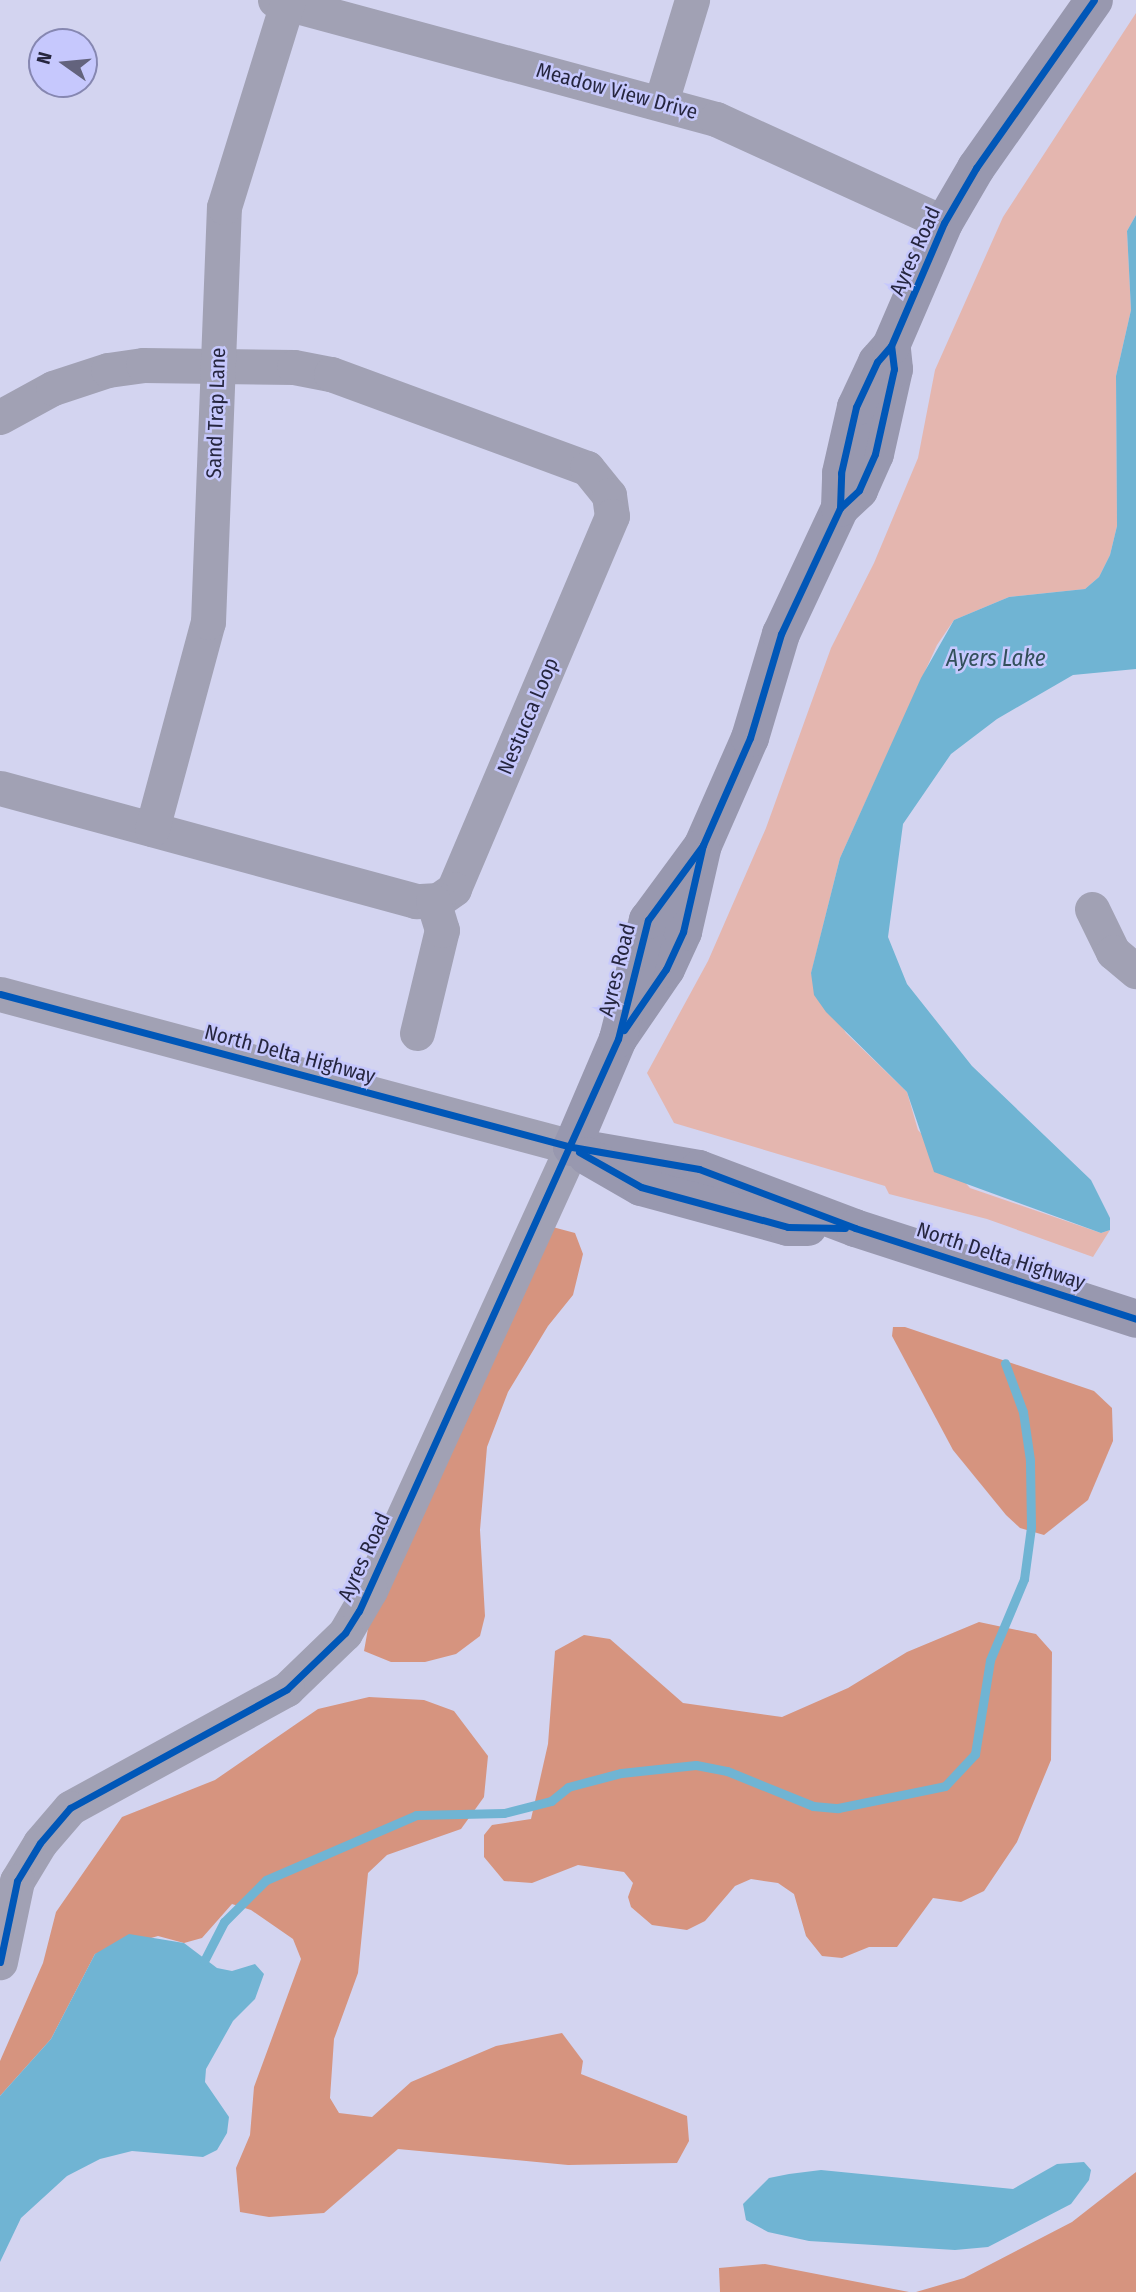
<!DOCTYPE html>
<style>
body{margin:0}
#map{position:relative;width:1136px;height:2292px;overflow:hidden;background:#d3d4f0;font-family:"Fira Sans Condensed",sans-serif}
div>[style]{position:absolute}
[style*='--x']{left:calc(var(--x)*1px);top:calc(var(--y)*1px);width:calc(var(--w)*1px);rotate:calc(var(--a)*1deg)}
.green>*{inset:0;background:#e4b6af}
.forest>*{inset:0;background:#d6947f}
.water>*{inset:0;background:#70b4d3}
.stream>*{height:9px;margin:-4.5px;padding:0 4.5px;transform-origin:4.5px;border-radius:4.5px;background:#70b4d3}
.street>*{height:35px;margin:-17.5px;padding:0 17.5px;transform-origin:17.5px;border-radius:17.5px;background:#a1a1b4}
.secondary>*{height:38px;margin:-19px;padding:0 19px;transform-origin:19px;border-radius:19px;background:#9898af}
.cycleway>*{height:7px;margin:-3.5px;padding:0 3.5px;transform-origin:3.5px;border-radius:3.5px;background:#0057b8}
span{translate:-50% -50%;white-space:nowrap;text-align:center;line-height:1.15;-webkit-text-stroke:5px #c6c8fd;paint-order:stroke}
.street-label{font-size:21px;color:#26263f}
.water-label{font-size:23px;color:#33505b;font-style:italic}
.north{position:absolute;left:28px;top:28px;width:70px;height:70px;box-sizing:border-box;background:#c6c8fd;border:2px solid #8687b1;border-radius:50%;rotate:285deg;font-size:19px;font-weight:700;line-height:28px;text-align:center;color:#26263f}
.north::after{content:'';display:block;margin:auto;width:24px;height:32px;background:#63637d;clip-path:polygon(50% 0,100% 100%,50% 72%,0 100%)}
</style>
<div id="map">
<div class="green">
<div style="clip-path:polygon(1136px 13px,1136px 215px,1127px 231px,1131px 310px,1116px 376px,1117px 526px,1110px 555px,1099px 577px,1085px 589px,1009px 597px,954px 620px,937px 645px,840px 858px,811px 974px,846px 1033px,907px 1092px,918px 1130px,970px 1188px,1101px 1233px,1110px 1230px,1093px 1257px,987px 1219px,889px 1194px,885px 1186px,674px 1123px,647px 1073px,708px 961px,766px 828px,831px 648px,874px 563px,918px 458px,935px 370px,1003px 217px)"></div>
</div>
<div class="forest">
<div style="clip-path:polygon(545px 1225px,575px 1233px,583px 1254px,573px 1295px,548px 1326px,508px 1392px,487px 1447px,480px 1530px,485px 1616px,480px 1636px,456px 1654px,425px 1662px,391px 1662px,364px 1651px,372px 1606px)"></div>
<div style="clip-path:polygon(893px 1327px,905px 1327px,1094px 1391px,1112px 1408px,1113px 1441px,1088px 1500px,1044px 1535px,1020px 1528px,1006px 1515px,953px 1450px,892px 1336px)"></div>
<div style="clip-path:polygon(979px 1622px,1036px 1634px,1052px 1652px,1051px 1760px,1017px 1842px,984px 1891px,961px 1902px,933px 1898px,897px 1947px,869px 1947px,842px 1958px,822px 1956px,806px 1936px,794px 1894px,778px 1883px,751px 1879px,735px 1886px,705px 1921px,687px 1930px,652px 1925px,631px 1907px,628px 1897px,633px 1883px,624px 1872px,578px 1865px,532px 1883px,504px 1881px,484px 1857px,484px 1835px,492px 1825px,531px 1819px,548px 1744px,555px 1651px,584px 1635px,610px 1639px,683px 1703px,782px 1717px,848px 1688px,907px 1652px)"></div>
<div style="clip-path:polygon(369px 1697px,424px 1700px,454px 1711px,488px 1756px,484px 1797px,461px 1829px,387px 1855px,368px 1873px,358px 1973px,334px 2039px,330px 2098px,339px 2113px,372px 2117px,411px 2082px,496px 2046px,562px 2033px,583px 2061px,581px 2074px,687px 2116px,689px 2141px,677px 2163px,568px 2165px,398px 2149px,324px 2213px,269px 2217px,240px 2212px,236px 2168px,250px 2135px,254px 2087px,301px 1959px,293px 1939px,251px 1910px,232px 1904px,202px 1938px,184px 1943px,158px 1936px,95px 1954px,51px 2039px,0 2096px,0 2061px,43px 1963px,56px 1912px,122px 1817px,215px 1780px,318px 1709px)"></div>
<div style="clip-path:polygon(1136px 2172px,1136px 2292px,916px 2292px,964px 2278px,1072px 2222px)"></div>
<div style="clip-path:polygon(765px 2264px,909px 2292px,720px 2292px,719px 2268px)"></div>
</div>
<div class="water">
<div style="clip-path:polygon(1136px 215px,1136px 669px,1073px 675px,997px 719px,951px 754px,903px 824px,888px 937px,907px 984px,972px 1066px,1091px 1180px,1110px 1218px,1110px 1230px,1101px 1233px,934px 1172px,907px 1092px,826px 1012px,814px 995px,811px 973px,840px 858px,921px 678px,954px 620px,1009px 597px,1085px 589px,1099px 577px,1110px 555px,1117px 526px,1116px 376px,1131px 310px,1127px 231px)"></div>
<div style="clip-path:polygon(129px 1934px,184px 1943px,217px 1968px,232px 1971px,255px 1964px,264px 1974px,255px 1999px,233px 2021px,206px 2069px,205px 2082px,229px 2117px,227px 2133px,217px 2150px,203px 2157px,132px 2151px,100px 2159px,67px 2176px,21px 2218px,0 2262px,0 2096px,51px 2039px,95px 1954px)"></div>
<div style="clip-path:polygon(1084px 2162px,1091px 2170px,1089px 2180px,1071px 2204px,988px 2247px,955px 2250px,809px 2241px,768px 2232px,746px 2220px,743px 2204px,769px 2178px,789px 2174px,821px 2170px,1013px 2189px,1057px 2164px)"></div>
</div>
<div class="stream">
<div style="--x:204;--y:1961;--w:44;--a:-62.9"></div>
<div style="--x:224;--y:1922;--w:59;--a:-45"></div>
<div style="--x:266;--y:1880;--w:163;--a:-23.4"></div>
<div style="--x:416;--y:1815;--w:88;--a:-1.3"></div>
<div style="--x:504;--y:1813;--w:49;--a:-14.3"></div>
<div style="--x:551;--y:1801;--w:22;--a:-39"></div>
<div style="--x:568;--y:1787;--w:55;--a:-14.8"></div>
<div style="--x:621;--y:1773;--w:75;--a:-6.1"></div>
<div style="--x:696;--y:1765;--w:32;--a:11"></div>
<div style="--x:727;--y:1771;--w:93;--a:22.1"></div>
<div style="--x:813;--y:1806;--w:25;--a:5"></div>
<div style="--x:838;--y:1808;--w:109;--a:-11.6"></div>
<div style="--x:945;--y:1786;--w:44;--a:-46.8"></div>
<div style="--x:975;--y:1754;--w:95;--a:-80.9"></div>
<div style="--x:990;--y:1660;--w:88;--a:-67.2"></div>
<div style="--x:1024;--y:1579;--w:52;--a:-82.3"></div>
<div style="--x:1031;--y:1527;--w:67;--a:-90.9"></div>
<div style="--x:1030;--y:1460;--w:49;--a:-98.3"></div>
<div style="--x:1023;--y:1412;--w:52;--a:-110.2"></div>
</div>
<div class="street">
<div style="--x:275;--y:0;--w:457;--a:15.1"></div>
<div style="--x:716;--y:119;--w:251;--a:24.5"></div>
<div style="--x:661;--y:102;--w:107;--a:-73.1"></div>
<div style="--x:0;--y:417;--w:60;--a:-28.7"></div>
<div style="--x:53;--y:388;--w:58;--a:-18.1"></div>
<div style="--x:108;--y:370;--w:35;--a:-8"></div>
<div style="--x:143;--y:365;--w:151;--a:0.8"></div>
<div style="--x:294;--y:367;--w:38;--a:11"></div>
<div style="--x:331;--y:374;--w:273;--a:20.2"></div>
<div style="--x:587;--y:468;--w:35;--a:51"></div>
<div style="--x:609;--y:495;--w:21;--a:82"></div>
<div style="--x:612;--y:516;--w:405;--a:113"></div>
<div style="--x:454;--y:889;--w:19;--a:145"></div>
<div style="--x:438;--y:900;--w:22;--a:177"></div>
<div style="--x:416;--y:901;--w:431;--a:-164.8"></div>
<div style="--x:152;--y:829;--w:214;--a:-74.9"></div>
<div style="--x:208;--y:622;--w:415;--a:-87.8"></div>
<div style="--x:224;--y:207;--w:217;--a:-72.8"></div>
<div style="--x:1092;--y:909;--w:48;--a:64"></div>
<div style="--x:1113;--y:952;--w:30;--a:40"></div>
<div style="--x:0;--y:994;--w:592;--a:14.98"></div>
<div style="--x:572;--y:1147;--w:487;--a:114.5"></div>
<div style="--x:370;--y:1590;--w:50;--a:120.2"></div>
<div style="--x:345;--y:1633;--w:81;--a:136"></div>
<div style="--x:287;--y:1689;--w:247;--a:151.3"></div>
<div style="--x:70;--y:1808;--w:46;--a:130.6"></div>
<div style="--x:40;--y:1843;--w:44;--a:121.2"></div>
<div style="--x:17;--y:1881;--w:83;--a:101.9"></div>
<div style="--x:417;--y:1033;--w:106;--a:-76.4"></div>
<div style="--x:442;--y:930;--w:30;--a:-107"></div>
</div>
<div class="secondary">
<div style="--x:840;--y:508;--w:26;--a:-43"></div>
<div style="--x:859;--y:490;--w:39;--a:-66"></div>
<div style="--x:875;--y:454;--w:87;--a:-77.4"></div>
<div style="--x:894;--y:369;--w:20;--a:-96"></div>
<div style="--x:618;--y:1039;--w:85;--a:-55.6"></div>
<div style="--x:666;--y:969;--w:41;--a:-65.3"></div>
<div style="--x:683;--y:932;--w:89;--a:-77.1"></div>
<div style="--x:703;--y:845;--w:117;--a:-66.3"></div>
<div style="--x:750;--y:738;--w:109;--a:-73.4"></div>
<div style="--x:781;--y:634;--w:139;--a:-64.9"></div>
<div style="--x:840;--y:508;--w:35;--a:-88"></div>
<div style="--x:841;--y:473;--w:68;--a:-77.2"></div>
<div style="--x:856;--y:407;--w:50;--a:-65"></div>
<div style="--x:877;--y:362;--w:21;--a:-49"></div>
<div style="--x:891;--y:346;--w:134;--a:-66.7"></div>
<div style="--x:944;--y:223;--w:64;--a:-59.8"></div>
<div style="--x:976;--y:168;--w:205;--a:-54.9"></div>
<div style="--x:572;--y:1147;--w:129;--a:9.8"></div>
<div style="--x:699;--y:1169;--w:167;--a:20.7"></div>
<div style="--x:855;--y:1228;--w:295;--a:17.9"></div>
<div style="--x:572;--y:1147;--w:117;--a:-66.9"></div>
<div style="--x:618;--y:1039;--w:123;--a:-75.9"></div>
<div style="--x:648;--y:920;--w:89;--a:-53.6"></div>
<div style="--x:587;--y:1156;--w:62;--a:29.9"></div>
<div style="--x:641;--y:1187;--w:152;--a:15.2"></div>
<div style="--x:788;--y:1227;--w:20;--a:0"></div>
</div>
<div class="cycleway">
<div style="--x:840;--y:508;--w:26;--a:-43"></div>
<div style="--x:859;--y:490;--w:39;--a:-66"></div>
<div style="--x:875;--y:454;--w:87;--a:-77.4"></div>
<div style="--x:894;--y:369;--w:23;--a:-97"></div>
<div style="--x:0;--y:994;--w:592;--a:14.98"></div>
<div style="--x:572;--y:1147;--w:129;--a:9.8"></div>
<div style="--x:699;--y:1169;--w:167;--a:20.7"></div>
<div style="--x:855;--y:1228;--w:295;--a:17.9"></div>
<div style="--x:624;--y:1030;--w:74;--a:-55.5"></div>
<div style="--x:666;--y:969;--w:41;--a:-65.3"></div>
<div style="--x:683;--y:932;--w:89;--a:-77.1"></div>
<div style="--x:703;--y:845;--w:117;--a:-66.3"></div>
<div style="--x:750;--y:738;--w:109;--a:-73.4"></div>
<div style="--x:781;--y:634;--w:139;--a:-64.9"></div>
<div style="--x:840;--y:508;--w:35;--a:-88"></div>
<div style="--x:841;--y:473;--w:68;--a:-77.2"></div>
<div style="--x:856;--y:407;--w:50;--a:-65"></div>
<div style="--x:877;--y:362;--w:21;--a:-49"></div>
<div style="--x:891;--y:346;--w:134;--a:-66.7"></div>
<div style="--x:944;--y:223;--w:64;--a:-59.8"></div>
<div style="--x:976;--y:168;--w:205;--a:-54.9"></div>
<div style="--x:579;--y:1152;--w:71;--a:29.4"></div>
<div style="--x:641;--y:1187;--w:152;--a:15.2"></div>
<div style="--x:788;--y:1227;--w:57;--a:1"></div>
<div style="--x:0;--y:1962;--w:83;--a:-78.1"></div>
<div style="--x:17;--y:1881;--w:44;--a:-58.8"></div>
<div style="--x:40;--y:1843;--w:46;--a:-49.4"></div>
<div style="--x:70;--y:1808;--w:247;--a:-28.7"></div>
<div style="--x:287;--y:1689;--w:81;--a:-44"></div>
<div style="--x:345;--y:1633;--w:26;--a:-58"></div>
<div style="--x:359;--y:1611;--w:628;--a:-65.64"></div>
<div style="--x:618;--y:1039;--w:123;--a:-75.9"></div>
<div style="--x:648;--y:920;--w:93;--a:-53.7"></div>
</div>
<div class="street-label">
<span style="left:617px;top:91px;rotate:15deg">Meadow View Drive</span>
<span style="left:915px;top:251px;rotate:-66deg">Ayres Road</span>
<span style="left:216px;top:413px;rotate:-88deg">Sand Trap Lane</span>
<span style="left:528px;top:716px;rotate:-67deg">Nestucca Loop</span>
<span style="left:617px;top:970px;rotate:-76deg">Ayres Road</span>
<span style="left:290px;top:1054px;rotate:15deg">North Delta Highway</span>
<span style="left:1001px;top:1256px;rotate:18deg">North Delta Highway</span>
<span style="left:364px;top:1557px;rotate:-65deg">Ayres Road</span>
</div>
<div class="water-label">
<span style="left:996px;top:658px">Ayers Lake</span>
</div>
<div class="north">N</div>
</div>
